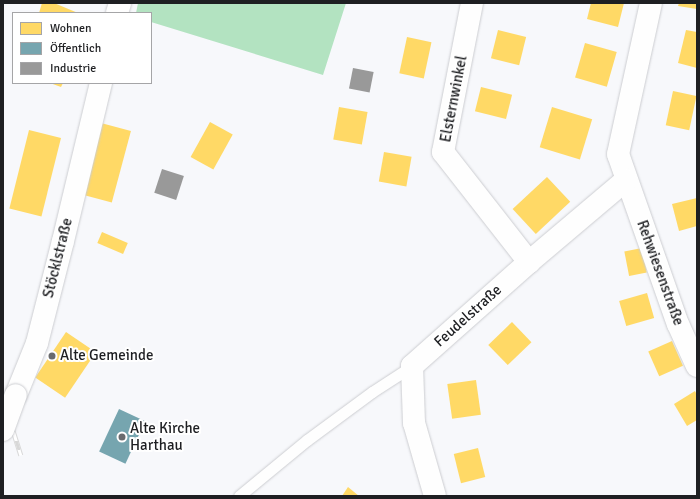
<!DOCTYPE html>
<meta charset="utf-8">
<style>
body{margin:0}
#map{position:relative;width:700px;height:499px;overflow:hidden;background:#f7f8fb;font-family:Signika,sans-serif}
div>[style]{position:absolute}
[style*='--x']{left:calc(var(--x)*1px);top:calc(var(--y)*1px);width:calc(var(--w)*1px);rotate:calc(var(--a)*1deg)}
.forest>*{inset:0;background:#b3e3c1}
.homes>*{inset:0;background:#ffd966;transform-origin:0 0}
.public>*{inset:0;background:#76a5af;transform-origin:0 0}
.industry>*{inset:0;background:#999;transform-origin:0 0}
.roads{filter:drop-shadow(0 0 1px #cccdd1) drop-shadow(0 0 1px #cccdd1)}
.service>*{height:11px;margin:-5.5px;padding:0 5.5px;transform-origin:5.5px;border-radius:5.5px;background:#fefefe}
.minor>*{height:22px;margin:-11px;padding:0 11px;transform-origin:11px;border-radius:11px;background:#fefefe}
.rail>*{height:4.5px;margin-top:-2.25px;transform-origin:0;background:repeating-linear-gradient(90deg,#fff 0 9px,#d8d8d8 0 18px);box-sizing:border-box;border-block:1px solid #d8d8d8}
.bridges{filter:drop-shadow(0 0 1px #cccdd1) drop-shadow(0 0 1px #cccdd1)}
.minor-bridge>*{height:22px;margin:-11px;padding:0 11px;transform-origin:11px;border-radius:11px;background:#fefefe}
.dots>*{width:11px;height:11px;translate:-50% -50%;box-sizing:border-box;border:2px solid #fff;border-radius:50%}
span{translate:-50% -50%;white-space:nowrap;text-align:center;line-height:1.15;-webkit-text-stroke:4px #fff;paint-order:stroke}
.street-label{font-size:15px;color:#1e1f22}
.poi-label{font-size:15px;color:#1e1f22}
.left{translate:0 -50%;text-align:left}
.frame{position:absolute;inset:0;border:4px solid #1e1f22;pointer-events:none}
.legend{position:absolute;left:12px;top:12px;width:140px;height:72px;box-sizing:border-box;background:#fff;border:1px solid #a5a5a7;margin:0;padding:5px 7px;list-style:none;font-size:12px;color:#1e1f22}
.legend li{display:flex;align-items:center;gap:8px;height:20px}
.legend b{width:20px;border:1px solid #a5a5a7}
</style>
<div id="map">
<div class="forest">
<div style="clip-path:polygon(138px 3px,346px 3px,323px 75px,151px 22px,151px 13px,136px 13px)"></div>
</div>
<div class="homes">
<div style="clip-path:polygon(42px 3px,54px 3px,78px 13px,39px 13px)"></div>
<div style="clip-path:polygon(591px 3px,624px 3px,618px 27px,587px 19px)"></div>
<div style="clip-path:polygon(679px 3px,697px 3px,697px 9px,678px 6px)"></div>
<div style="left:498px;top:30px;width:29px;height:29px;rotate:14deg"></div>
<div style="clip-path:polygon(686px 30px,697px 32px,697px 68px,678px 63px)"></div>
<div style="left:407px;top:37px;width:25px;height:37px;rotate:12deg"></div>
<div style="left:585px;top:43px;width:33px;height:36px;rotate:16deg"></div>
<div style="clip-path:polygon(50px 83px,63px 83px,61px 87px)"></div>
<div style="left:481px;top:87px;width:32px;height:25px;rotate:14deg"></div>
<div style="left:673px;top:91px;width:24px;height:35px;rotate:12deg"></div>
<div style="left:339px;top:107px;width:29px;height:33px;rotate:10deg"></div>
<div style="left:552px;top:107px;width:42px;height:42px;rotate:17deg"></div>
<div style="left:210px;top:122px;width:26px;height:40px;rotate:29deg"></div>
<div style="left:101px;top:123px;width:31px;height:74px;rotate:15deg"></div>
<div style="left:29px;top:130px;width:33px;height:81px;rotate:14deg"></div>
<div style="left:384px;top:152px;width:28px;height:30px;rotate:10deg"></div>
<div style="left:547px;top:177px;width:34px;height:47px;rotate:47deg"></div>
<div style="clip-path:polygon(697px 198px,697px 226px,679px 231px,672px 204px)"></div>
<div style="left:102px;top:232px;width:28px;height:12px;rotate:23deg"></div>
<div style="left:642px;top:248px;width:25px;height:18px;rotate:79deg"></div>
<div style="left:647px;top:293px;width:26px;height:29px;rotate:74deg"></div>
<div style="left:512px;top:322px;width:28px;height:33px;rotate:46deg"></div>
<div style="left:66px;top:332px;width:36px;height:55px;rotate:34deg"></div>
<div style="left:672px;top:341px;width:27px;height:26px;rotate:66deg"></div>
<div style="left:476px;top:380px;width:35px;height:29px;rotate:82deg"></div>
<div style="clip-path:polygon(695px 391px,697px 395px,697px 420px,687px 426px,674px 404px)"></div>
<div style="left:478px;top:448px;width:30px;height:25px;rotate:76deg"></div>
<div style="clip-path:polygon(348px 487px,359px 496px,342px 496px)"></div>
</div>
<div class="public">
<div style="left:119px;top:409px;width:29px;height:47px;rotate:25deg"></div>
</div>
<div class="industry">
<div style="left:353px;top:68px;width:21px;height:21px;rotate:11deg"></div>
<div style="left:162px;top:169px;width:23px;height:25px;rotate:18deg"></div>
</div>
<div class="roads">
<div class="service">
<div style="--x:239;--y:496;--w:88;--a:-39.5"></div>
<div style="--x:307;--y:440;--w:81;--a:-36.4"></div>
<div style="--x:372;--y:392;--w:48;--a:-33"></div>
</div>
<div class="minor">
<div style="--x:472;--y:3;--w:152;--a:101"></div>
<div style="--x:443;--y:152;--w:140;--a:52"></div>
<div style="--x:651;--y:3;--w:155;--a:102.3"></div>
<div style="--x:618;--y:154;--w:180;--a:70.6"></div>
<div style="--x:678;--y:324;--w:46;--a:65.7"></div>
<div style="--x:117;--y:13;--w:10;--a:-73"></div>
<div style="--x:16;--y:395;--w:56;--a:-68"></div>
<div style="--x:37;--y:343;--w:105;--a:-75.7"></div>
<div style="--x:63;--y:241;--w:163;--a:-76.5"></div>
<div style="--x:435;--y:496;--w:76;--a:-106"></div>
<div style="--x:414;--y:423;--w:57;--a:-92"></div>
<div style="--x:412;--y:366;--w:157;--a:-41.6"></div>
<div style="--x:529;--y:262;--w:127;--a:-40.2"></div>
</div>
</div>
<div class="rail">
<div style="--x:3;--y:398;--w:60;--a:72.5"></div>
</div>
<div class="bridges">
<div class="minor-bridge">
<div style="--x:3;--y:430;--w:37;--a:-70"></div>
</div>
</div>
<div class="dots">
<div style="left:52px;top:356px;background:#6a6b6e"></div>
<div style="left:122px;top:437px;background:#6a6b6e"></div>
</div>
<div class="street-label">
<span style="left:454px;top:99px;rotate:-79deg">Elsternwinkel</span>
<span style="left:58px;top:258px;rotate:-76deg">Stöcklstraße</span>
<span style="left:660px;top:273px;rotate:70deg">Rehwiesenstraße</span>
<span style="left:468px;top:316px;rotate:-42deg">Feudelstraße</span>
</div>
<div class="poi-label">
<span class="left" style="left:60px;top:356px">Alte Gemeinde</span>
<span class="left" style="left:130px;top:437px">Alte Kirche<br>Harthau</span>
</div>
<div class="frame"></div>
<ul class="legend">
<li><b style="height:11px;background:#ffd966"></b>Wohnen</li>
<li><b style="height:11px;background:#76a5af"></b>Öffentlich</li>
<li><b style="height:11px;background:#999"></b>Industrie</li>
</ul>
</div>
